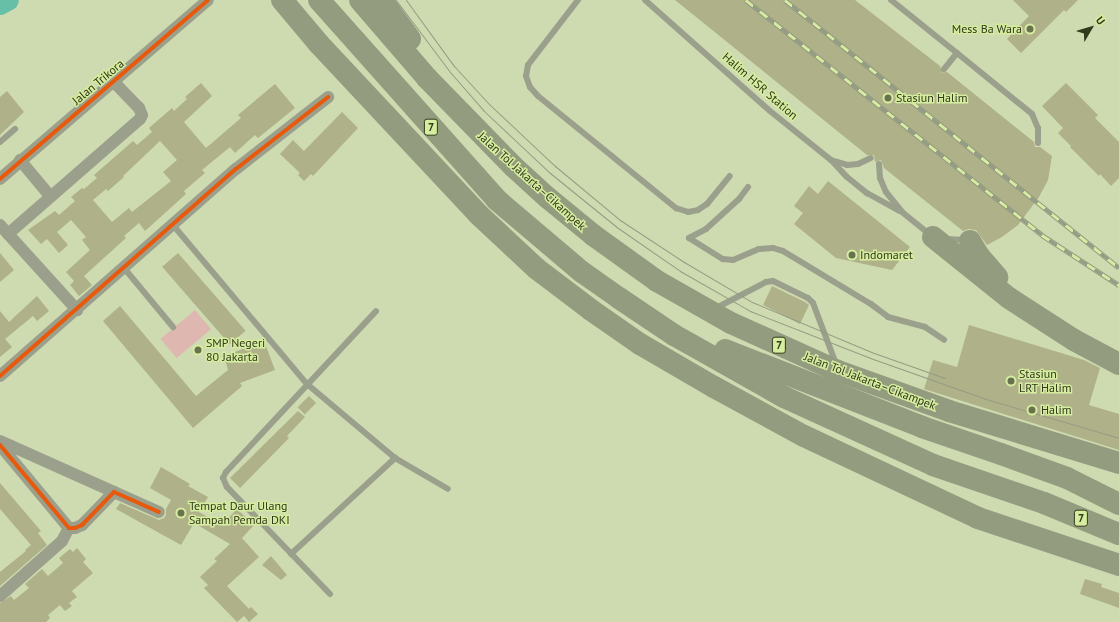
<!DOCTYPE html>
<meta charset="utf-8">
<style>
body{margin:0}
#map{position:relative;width:1119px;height:622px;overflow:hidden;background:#cedab0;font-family:"PT Sans",sans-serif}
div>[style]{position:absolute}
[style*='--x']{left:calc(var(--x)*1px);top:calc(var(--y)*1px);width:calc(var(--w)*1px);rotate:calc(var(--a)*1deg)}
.green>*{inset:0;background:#deb7b1;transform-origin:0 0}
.river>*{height:19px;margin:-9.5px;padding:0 9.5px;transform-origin:9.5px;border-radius:9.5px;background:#67bfa7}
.building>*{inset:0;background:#afb188;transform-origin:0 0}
.service>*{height:6px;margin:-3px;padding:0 3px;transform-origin:3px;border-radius:3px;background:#9ba08c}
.minor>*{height:12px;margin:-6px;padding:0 6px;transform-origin:6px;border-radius:6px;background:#9ba08c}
.motorway>*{height:22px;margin:-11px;padding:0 11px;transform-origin:11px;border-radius:11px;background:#949c80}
.tram>*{height:1px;margin:-0.5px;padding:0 0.5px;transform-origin:0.5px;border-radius:0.5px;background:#959c84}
.rail>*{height:4.5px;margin-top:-2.25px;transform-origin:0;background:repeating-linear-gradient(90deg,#d6ec9f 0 9px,#959c84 0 18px);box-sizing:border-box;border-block:1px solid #959c84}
.cycleway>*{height:4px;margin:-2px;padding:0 2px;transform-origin:2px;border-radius:2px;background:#e8590c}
.dots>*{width:11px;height:11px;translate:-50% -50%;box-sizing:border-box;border:2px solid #d6ec9f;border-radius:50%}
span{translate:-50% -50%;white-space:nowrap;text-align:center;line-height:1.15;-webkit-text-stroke:3px #d6ec9f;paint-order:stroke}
.shield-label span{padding:1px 3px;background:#d6ec9f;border:1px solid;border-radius:3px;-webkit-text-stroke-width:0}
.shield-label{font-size:11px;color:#313a1b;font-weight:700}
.poi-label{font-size:12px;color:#313a1b}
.right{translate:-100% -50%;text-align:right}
.left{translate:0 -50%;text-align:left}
.street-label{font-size:12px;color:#313a1b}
.north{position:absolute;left:1071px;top:8px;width:40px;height:40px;-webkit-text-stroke:3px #d6ec9f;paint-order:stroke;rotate:52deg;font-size:11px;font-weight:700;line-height:16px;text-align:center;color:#313a1b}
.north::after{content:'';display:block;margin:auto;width:14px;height:18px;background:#313a1b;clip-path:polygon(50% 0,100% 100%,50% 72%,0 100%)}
</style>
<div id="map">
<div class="green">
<div style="left:195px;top:310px;width:25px;height:45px;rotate:50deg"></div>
</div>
<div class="river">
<div style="--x:0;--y:5;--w:10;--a:-29"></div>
</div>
<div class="building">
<div style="clip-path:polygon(675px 0,855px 0,940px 66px,942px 73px,947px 72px,1034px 142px,1035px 147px,1040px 147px,1052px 156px,1048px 180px,1039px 197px,1018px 225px,1002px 237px,987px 245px,976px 230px,969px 229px,963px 231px,884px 168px,881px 160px,875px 162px,874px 155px,867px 155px)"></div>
<div style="clip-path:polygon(1013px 0,1078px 0,1066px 12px,1064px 10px,1021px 53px,1007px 39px,1029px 16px)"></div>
<div style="clip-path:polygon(evenodd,201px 83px,212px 96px,184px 122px,206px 148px,241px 118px,238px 115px,275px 84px,295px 108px,258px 138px,255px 135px,235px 153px,230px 147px,202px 170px,205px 173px,184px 191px,186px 194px,145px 231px,139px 223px,124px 236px,126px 238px,84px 276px,92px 285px,79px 296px,70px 285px,74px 281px,66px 272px,90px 250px,82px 240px,86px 237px,71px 220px,57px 232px,68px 245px,59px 253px,47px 239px,41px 244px,28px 230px,55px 211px,59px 215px,75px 201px,71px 197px,82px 188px,84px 189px,97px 178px,94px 175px,133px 141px,137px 145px,152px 132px,149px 128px,172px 108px,174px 111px,187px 99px,185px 97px,201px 83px,160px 141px,177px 160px,163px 172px,171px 181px,132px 212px,129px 208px,112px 222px,93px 200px,106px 189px,108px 191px,124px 177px,123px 176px,160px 141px)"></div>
<div style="clip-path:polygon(1066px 83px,1098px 115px,1095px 118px,1119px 142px,1119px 178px,1111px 186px,1100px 174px,1099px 176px,1070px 147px,1071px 146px,1058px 133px,1063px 128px,1042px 106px)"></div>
<div style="clip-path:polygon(7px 91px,24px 112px,0 135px,0 97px)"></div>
<div style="clip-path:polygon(342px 112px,358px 128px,313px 176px,311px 174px,304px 181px,298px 175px,300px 173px,280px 154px,293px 140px,304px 151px)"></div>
<div style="clip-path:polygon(828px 181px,910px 247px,892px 270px,836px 258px,794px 224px,803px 213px,794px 206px,809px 186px,818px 194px)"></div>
<div style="clip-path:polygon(0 253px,14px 270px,0 282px)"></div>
<div style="left:178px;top:253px;width:103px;height:21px;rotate:49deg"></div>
<div style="clip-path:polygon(772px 286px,805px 302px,809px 305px,800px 324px,763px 305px)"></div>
<div style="clip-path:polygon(37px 296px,49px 311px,37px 321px,33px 316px,5px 339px,12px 347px,0 357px,0 311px,9px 322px)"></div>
<div style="clip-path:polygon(120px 306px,196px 396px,228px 370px,224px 356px,264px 341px,275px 370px,240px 383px,242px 386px,193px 428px,103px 321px)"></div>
<div style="clip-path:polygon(969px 325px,1084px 360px,1100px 368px,1089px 405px,1119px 414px,1119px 450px,924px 389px,933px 360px,957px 367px)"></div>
<div style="left:309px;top:396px;width:10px;height:16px;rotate:45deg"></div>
<div style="clip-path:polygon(298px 411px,305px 417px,287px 436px,289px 438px,240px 488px,230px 478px)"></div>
<div style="clip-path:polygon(161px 467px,190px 484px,188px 486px,208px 497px,199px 512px,222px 525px,237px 509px,254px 525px,242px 538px,259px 557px,227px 586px,249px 609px,251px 607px,258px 614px,249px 622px,244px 616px,237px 622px,204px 588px,208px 585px,200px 577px,217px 561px,214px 559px,230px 544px,194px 523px,181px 545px,116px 509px,120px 503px,159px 520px,164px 518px,166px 515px,166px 509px,171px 500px,150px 488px)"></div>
<div style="clip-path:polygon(0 483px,41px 531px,38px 533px,47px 545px,0 586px,0 572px,26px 551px,25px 550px,31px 545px,0 509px)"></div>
<div style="clip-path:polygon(77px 548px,86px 559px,83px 562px,93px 573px,72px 591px,77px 597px,69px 603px,72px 606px,65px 611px,60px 605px,48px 615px,50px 618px,46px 622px,0 622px,0 603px,11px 596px,14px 600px,29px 588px,25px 584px,42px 569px,48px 576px,63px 563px,59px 558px,70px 549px,73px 552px)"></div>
<div style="clip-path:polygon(271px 556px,287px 575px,281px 580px,262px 565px)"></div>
<div style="clip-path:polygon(1085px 579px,1102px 584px,1101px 587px,1119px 593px,1119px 608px,1080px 594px)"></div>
</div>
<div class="service">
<div style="--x:578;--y:0;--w:82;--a:127.6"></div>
<div style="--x:528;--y:65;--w:11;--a:100"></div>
<div style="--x:526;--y:76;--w:12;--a:70"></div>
<div style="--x:530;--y:87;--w:12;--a:48"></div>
<div style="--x:538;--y:96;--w:178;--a:39.1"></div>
<div style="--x:676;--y:208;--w:13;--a:18"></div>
<div style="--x:688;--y:212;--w:10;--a:-11"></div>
<div style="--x:698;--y:210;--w:11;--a:-34"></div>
<div style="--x:707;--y:204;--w:36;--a:-51"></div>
<div style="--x:645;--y:0;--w:167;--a:41.6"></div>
<div style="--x:770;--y:111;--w:78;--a:38.8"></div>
<div style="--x:831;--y:160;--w:17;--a:17"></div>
<div style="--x:847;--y:165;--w:11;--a:-5"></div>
<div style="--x:858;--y:164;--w:14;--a:-25"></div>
<div style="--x:891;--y:0;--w:85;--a:38.8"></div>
<div style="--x:957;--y:53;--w:21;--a:129"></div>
<div style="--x:957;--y:53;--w:97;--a:39.1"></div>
<div style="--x:1032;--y:114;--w:15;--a:67"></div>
<div style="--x:1038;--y:128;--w:15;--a:90"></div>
<div style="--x:0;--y:142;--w:20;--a:-41"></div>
<div style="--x:832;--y:161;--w:22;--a:47"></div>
<div style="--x:847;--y:177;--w:26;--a:39"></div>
<div style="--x:867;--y:193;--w:37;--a:29"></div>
<div style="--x:879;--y:164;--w:14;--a:86"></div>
<div style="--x:880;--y:178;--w:15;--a:67"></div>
<div style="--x:886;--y:192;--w:26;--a:51"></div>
<div style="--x:902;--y:212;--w:36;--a:39"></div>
<div style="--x:173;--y:225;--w:208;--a:49.9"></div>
<div style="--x:307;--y:384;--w:115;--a:40.1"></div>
<div style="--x:395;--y:458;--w:61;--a:30.3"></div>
<div style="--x:689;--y:238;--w:40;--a:32"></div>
<div style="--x:723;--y:259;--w:10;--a:6"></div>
<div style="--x:733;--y:260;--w:28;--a:-23"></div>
<div style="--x:759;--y:249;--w:14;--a:-4"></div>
<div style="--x:773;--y:248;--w:10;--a:17"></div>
<div style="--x:783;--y:251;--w:103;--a:31.1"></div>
<div style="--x:871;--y:304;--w:21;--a:37"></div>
<div style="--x:888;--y:317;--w:38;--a:15"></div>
<div style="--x:925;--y:327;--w:23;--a:34"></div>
<div style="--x:689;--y:238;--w:19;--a:-28"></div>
<div style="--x:706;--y:229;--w:45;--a:-42.3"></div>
<div style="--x:739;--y:199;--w:15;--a:-53"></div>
<div style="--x:946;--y:239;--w:21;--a:3"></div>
<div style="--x:124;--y:268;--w:77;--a:50.3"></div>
<div style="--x:716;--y:308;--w:56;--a:-27.5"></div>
<div style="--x:766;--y:282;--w:7;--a:-8"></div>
<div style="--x:773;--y:281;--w:39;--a:26"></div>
<div style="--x:808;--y:298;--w:7;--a:45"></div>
<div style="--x:813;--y:303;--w:65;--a:69.3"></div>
<div style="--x:291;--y:554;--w:142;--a:-42.7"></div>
<div style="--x:330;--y:594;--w:149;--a:-133.9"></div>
<div style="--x:227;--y:487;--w:10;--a:-114"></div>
<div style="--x:223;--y:478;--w:7;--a:-63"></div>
<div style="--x:226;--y:472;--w:220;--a:-47"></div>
</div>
<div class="minor">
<div style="--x:20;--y:160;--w:47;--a:50.2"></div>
<div style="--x:0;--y:179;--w:274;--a:-40.7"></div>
<div style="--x:0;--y:225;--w:115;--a:47.8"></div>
<div style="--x:8;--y:234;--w:175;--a:-41.1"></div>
<div style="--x:140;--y:119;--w:4;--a:-63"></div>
<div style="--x:142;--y:115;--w:8;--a:-113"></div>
<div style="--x:139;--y:108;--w:36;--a:-134"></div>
<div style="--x:0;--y:376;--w:314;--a:-41.3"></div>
<div style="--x:236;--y:169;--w:117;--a:-38"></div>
<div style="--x:0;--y:441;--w:125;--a:24.1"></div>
<div style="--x:0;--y:445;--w:108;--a:50.3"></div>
<div style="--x:69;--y:528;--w:6;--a:0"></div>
<div style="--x:75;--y:528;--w:8;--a:-23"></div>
<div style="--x:82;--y:525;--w:46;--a:-45.9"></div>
<div style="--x:114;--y:492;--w:49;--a:24"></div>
<div style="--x:0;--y:596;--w:83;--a:-41.6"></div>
<div style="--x:62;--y:541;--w:15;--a:-62"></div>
</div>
<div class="motorway">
<div style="--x:282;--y:0;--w:57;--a:49.9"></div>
<div style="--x:319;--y:44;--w:234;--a:46.9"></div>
<div style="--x:479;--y:215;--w:79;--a:43"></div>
<div style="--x:537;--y:269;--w:68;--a:37.2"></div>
<div style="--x:591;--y:310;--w:60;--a:34.8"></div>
<div style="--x:640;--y:344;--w:86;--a:30.2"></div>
<div style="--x:714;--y:387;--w:102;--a:28.6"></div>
<div style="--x:804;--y:436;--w:192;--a:25.2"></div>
<div style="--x:978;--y:518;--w:149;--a:18.4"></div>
<div style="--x:319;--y:0;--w:268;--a:48.3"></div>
<div style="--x:497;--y:200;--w:111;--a:40.3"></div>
<div style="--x:582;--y:272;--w:45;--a:35.1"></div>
<div style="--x:619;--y:298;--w:66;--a:33.9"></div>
<div style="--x:674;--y:335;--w:126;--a:29.4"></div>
<div style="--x:784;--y:397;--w:164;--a:24.5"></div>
<div style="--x:933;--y:465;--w:117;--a:18.9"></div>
<div style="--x:1044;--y:503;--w:81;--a:22.5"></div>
<div style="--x:360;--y:0;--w:103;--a:49.3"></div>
<div style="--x:427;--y:78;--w:124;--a:45.7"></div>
<div style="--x:514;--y:167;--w:46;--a:42.4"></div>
<div style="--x:548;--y:198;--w:58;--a:39.4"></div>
<div style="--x:593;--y:235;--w:79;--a:35.7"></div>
<div style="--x:657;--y:281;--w:85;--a:29.6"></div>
<div style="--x:731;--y:323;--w:117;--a:24.2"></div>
<div style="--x:838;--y:371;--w:118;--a:19.8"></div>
<div style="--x:949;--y:411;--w:178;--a:17"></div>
<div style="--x:382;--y:0;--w:48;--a:54.3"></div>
<div style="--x:933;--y:237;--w:97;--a:38.8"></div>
<div style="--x:1009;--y:298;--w:77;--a:32.9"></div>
<div style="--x:1074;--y:340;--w:51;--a:28.1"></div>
<div style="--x:970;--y:241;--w:17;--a:59"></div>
<div style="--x:979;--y:256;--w:28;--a:49"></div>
<div style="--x:725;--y:350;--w:212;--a:21.3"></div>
<div style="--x:922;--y:427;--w:83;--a:18.9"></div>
<div style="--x:1001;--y:454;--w:70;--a:20"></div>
<div style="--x:1067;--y:478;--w:58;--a:26.6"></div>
</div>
<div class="tram">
<div style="--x:396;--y:0;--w:90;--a:53.1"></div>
<div style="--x:450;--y:72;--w:52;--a:48.9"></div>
<div style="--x:484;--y:111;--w:91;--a:43.2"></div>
<div style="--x:550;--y:173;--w:87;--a:39"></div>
<div style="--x:618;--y:228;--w:75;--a:34.7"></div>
<div style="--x:680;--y:271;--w:81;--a:29.7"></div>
<div style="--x:750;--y:311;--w:132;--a:21.3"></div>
<div style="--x:873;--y:359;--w:123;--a:19.5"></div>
<div style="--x:989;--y:400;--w:135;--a:16.3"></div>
<div style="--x:406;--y:0;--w:82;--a:54"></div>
<div style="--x:454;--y:66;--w:52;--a:47.4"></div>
<div style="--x:489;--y:104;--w:91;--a:43.2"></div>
<div style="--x:555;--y:166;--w:85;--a:39.7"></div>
<div style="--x:620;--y:220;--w:77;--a:33.3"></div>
<div style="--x:684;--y:262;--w:79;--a:30.5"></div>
<div style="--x:752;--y:302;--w:132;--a:22.7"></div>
<div style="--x:874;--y:353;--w:75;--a:19.4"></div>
</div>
<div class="rail">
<div style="--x:746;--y:0;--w:378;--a:38.4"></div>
<div style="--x:1042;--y:235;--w:92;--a:33"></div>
<div style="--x:785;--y:0;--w:428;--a:38.7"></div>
</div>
<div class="cycleway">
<div style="--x:0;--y:179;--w:274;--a:-40.7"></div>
<div style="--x:0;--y:376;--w:314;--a:-41.3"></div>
<div style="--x:236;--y:169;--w:117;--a:-38"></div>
<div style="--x:0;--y:445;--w:108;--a:50.3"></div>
<div style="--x:69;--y:528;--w:6;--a:0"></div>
<div style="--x:75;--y:528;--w:8;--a:-23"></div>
<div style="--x:82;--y:525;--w:46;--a:-45.9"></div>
<div style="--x:114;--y:492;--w:49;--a:24"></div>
</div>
<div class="dots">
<div style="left:1030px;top:29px;background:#68724f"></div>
<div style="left:888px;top:98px;background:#68724f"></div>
<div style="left:852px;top:255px;background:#68724f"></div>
<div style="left:198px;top:350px;background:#68724f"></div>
<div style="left:1011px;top:381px;background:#68724f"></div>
<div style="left:1032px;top:410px;background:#68724f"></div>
<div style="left:181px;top:513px;background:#68724f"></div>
</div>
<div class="shield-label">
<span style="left:431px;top:127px">7</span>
<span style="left:779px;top:345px">7</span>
<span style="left:1081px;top:518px">7</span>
</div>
<div class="poi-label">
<span class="right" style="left:1022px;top:29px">Mess Ba Wara</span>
<span class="left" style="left:896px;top:98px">Stasiun Halim</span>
<span class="left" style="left:860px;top:255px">Indomaret</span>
<span class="left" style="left:206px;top:350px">SMP Negeri<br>80 Jakarta</span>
<span class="left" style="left:1019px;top:381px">Stasiun<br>LRT Halim</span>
<span class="left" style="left:1041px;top:410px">Halim</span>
<span class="left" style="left:189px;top:513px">Tempat Daur Ulang<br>Sampah Pemda DKI</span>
</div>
<div class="street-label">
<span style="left:98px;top:82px;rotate:-40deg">Jalan Trikora</span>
<span style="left:760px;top:86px;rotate:41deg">Halim HSR Station</span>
<span style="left:532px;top:181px;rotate:42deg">Jalan Tol Jakarta–Cikampek</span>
<span style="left:870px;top:381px;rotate:21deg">Jalan Tol Jakarta–Cikampek</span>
</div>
<div class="north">U</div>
</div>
